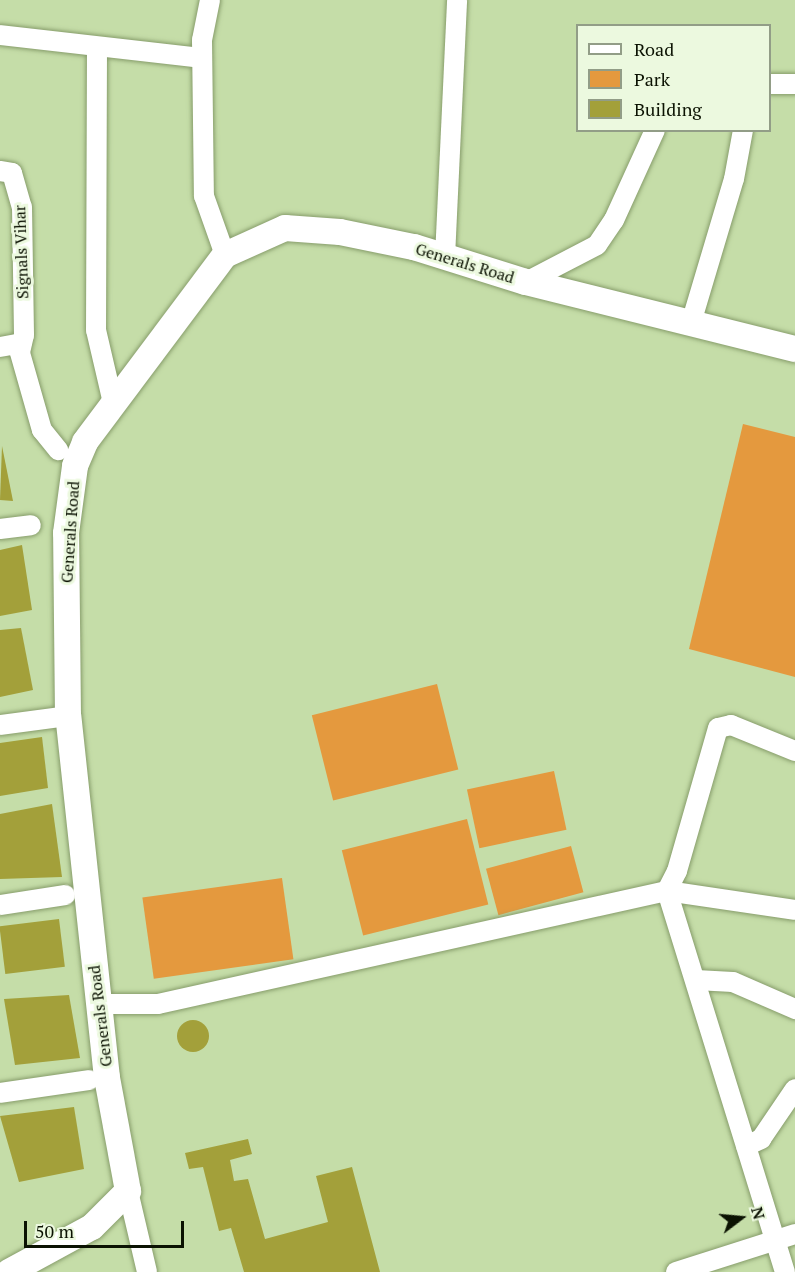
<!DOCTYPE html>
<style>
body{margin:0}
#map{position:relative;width:795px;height:1272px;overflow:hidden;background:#c5dda8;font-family:"PT Serif",serif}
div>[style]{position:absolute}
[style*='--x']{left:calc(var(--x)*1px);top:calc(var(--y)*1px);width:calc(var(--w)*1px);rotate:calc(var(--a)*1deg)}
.green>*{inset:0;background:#e4993e;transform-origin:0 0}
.building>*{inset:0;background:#a3a03a;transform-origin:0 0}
.round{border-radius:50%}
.roads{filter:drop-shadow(0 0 2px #879d6b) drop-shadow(0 0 2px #879d6b)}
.minor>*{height:20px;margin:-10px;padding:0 10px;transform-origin:10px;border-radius:10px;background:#fff}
.tertiary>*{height:26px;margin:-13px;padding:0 13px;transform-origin:13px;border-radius:13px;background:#fff}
span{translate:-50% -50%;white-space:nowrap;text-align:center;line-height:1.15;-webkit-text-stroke:6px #ecf9df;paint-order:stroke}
.street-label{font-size:16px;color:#0b1202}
.legend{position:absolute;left:576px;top:24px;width:195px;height:108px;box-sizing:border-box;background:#ecf9df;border:2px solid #929d87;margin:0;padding:8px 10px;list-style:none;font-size:18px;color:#0b1202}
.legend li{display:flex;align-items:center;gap:12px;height:30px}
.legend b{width:30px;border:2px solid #929d87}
.north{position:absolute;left:711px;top:1188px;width:60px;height:60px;-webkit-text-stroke:4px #ecf9df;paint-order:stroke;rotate:74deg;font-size:16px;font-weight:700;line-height:24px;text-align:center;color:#0b1202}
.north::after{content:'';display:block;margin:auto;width:21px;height:27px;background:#0b1202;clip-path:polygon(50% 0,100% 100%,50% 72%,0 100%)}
.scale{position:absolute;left:24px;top:1221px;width:160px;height:27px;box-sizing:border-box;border:3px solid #0b1202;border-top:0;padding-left:8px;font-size:18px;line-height:21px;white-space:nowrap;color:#0b1202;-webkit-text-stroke:4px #ecf9df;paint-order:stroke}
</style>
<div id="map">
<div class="green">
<div style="clip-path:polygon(743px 424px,795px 437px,795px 677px,689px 649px)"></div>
<div style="left:437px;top:684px;width:88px;height:129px;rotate:76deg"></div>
<div style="left:554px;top:771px;width:60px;height:89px;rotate:78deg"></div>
<div style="left:467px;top:819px;width:88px;height:129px;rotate:76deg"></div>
<div style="left:571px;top:846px;width:48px;height:88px;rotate:75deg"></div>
<div style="left:282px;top:878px;width:82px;height:141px;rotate:82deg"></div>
</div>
<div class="building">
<div style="clip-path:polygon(2px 446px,13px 501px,0 500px)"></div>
<div style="clip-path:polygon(22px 545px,32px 610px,0 616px,0 550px)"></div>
<div style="clip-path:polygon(21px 628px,33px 690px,0 697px,0 630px)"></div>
<div style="clip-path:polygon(42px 737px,48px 788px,0 796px,0 743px)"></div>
<div style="clip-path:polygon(52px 804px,62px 877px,0 879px,0 814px)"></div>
<div style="left:59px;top:919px;width:48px;height:60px;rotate:83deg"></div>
<div style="clip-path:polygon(69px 995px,80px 1058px,15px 1065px,4px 999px)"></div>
<div class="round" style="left:177px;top:1020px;width:32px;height:32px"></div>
<div style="clip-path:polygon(74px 1107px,84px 1169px,19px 1182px,0 1116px)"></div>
<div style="clip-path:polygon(248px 1139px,252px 1154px,230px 1160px,234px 1181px,248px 1179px,265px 1239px,328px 1222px,316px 1176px,352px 1167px,380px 1272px,244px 1272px,231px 1228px,219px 1231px,203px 1167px,189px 1169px,185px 1153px)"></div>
</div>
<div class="roads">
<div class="minor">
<div style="--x:210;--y:0;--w:41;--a:101.3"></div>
<div style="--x:202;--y:40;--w:156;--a:89.3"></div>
<div style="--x:204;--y:196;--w:63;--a:70.4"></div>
<div style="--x:0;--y:35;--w:203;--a:6.5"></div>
<div style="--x:97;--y:47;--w:283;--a:90.2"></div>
<div style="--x:96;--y:330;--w:75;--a:76.9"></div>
<div style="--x:770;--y:84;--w:25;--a:0"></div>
<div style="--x:0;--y:171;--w:12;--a:9"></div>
<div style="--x:12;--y:173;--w:35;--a:74"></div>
<div style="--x:22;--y:207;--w:128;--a:89.1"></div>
<div style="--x:24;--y:335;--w:18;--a:103"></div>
<div style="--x:20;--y:353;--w:80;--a:74.1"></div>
<div style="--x:42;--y:430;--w:26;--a:51"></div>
<div style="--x:445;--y:257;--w:257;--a:-87.3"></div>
<div style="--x:526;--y:282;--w:80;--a:-27.5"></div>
<div style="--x:597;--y:245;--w:30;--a:-56"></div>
<div style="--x:614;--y:220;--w:99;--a:-65.5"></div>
<div style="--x:691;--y:323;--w:150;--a:-73.4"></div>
<div style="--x:734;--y:179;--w:50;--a:-79.6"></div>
<div style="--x:0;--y:347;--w:22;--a:-10"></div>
<div style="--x:0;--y:529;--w:31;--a:-7"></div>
<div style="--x:0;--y:725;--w:69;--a:-7.5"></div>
<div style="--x:795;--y:751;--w:69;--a:-157.9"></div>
<div style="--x:731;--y:725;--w:13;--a:167"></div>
<div style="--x:718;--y:728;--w:149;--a:106"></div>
<div style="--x:677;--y:871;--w:22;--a:117"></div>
<div style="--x:667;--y:891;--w:129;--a:8.4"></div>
<div style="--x:0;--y:905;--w:66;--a:-8.7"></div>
<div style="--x:696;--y:980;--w:37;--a:3"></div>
<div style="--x:733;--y:982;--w:68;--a:23.5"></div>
<div style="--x:98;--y:1004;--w:60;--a:0"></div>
<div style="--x:158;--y:1004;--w:521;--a:-12.52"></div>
<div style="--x:667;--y:891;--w:399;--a:72.8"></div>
<div style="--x:0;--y:1093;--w:90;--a:-8.3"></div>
<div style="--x:746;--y:1146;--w:17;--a:-25"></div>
<div style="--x:761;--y:1139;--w:60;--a:-55.8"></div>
<div style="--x:128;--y:1191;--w:83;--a:76.8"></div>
<div style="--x:676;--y:1272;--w:125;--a:-17.7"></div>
</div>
<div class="tertiary">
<div style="--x:9;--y:1272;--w:94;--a:-28.5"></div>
<div style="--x:92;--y:1227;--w:51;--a:-45"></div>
<div style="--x:128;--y:1191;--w:115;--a:-100.5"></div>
<div style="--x:107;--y:1078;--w:364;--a:-96.1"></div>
<div style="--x:68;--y:716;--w:183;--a:-90.6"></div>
<div style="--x:66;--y:533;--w:68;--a:-82.3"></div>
<div style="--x:75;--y:466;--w:26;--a:-67"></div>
<div style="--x:85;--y:442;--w:234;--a:-53.2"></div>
<div style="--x:225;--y:255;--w:66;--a:-24.2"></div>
<div style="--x:285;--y:228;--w:55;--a:4.2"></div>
<div style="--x:340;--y:232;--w:76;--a:11.5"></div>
<div style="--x:414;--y:247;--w:117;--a:17.4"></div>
<div style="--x:526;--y:282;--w:277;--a:14"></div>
</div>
</div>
<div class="street-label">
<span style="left:21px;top:252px;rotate:-92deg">Signals Vihar</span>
<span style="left:465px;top:263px;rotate:17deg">Generals Road</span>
<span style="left:70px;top:532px;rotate:-86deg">Generals Road</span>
<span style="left:100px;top:1016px;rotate:-97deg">Generals Road</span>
</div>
<ul class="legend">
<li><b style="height:8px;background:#fff"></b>Road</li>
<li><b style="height:16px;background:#e4993e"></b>Park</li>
<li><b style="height:16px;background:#a3a03a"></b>Building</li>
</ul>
<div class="north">N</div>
<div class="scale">50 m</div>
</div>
